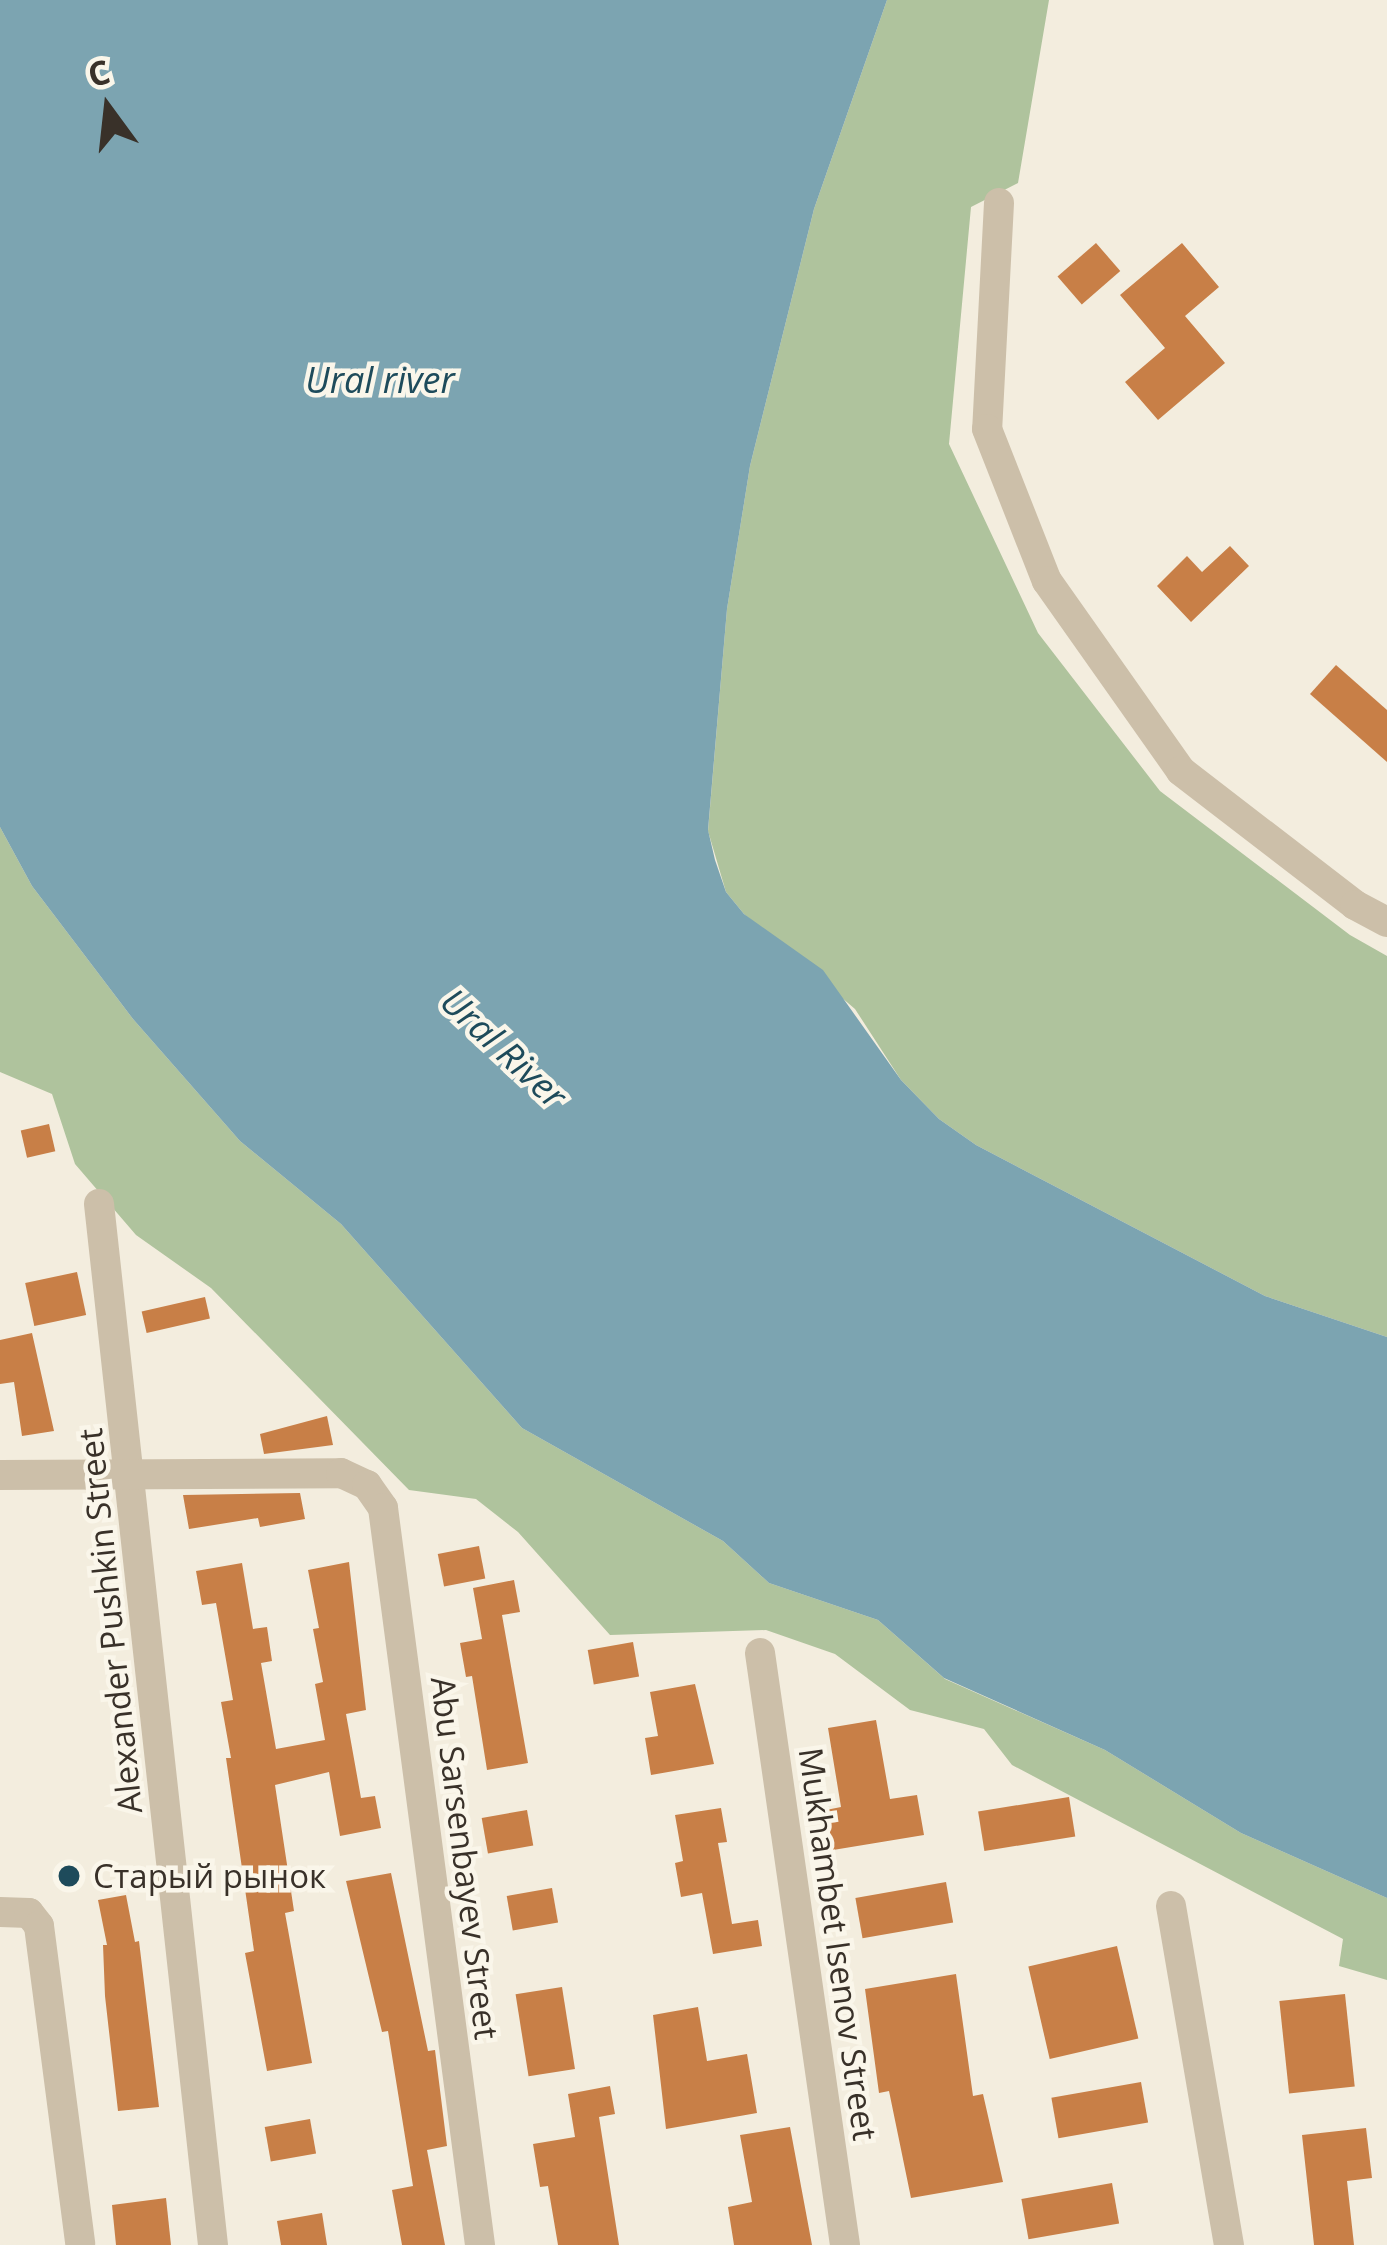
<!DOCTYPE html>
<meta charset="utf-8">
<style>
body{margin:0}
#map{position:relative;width:1387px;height:2245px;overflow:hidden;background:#f3edde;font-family:"Open Sans",sans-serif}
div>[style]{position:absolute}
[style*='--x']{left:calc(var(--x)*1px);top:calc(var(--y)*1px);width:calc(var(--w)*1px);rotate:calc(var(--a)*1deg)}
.green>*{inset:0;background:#afc39d}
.water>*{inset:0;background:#7ca4b1}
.building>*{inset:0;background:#c87f47;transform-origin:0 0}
.minor>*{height:30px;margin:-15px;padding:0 15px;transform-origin:15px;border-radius:15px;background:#ccbfa9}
.dots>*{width:33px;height:33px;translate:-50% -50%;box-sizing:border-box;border:6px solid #faf6ea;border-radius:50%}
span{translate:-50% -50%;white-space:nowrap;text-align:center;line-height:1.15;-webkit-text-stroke:9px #faf6ea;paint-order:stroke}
.street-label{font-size:33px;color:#393129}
.poi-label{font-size:33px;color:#393129}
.left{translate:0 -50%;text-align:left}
.water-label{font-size:36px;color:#1e4b5b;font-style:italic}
.north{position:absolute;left:48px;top:48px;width:120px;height:120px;-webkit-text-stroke:9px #faf6ea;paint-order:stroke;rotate:345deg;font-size:33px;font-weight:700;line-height:48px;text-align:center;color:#393129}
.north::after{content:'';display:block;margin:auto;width:42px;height:54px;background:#393129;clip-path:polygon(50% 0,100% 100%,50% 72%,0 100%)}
</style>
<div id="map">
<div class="green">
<div style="clip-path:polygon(887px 0,1049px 0,1018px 183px,971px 207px,949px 444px,1038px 633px,1160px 791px,1350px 935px,1387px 956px,1387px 1337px,1265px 1296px,976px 1145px,939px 1119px,901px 1080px,855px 1009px,744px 914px,726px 892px,708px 831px,727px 609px,750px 466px,814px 209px)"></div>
<div style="clip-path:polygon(0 827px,32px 886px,133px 1019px,240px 1141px,341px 1224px,522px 1428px,723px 1541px,769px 1583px,878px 1620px,945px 1679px,1105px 1750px,1241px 1833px,1387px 1898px,1387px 1980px,1339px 1966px,1343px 1939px,1012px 1765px,984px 1729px,910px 1710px,835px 1654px,766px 1630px,610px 1635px,518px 1532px,476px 1499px,409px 1490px,211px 1288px,136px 1235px,75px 1164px,52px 1094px,0 1072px)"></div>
</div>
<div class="water">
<div style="clip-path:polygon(0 0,887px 0,814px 209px,750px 466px,727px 609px,708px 830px,715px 860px,726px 892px,744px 914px,823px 970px,901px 1080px,939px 1119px,976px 1145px,1265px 1296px,1387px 1337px,1387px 1898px,1241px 1833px,1105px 1750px,944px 1678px,878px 1620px,769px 1583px,723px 1541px,522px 1428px,341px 1224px,240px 1141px,133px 1019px,32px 886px,0 827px)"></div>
</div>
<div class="building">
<div style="left:1096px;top:243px;width:37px;height:51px;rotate:49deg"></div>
<div style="clip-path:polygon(1182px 243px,1219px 287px,1185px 316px,1225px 363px,1158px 420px,1125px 382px,1165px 348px,1120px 295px)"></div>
<div style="clip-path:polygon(1230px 546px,1249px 566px,1191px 622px,1157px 586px,1187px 556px,1202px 572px)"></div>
<div style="clip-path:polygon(1336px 665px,1387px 710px,1387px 762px,1310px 694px)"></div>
<div style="left:49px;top:1124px;width:28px;height:29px;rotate:77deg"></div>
<div style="left:77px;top:1272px;width:44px;height:53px;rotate:78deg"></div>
<div style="left:205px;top:1297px;width:22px;height:65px;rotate:77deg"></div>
<div style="clip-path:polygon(32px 1333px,54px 1431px,22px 1436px,14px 1382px,0 1384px,0 1340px)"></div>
<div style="clip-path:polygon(327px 1416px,333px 1445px,264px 1454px,260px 1434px)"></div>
<div style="clip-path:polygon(300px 1493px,305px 1519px,260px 1527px,258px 1518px,189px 1529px,183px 1495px)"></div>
<div style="left:479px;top:1546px;width:33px;height:42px;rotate:79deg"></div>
<div style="clip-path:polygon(349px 1562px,366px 1710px,346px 1714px,361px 1798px,375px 1796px,381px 1828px,340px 1836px,329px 1772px,275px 1785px,294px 1911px,285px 1913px,312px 2063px,267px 2071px,245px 1953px,254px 1951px,226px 1758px,231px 1758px,221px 1702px,233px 1700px,216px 1603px,202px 1605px,196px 1571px,242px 1563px,253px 1629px,267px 1627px,272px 1661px,261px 1663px,276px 1749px,325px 1740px,315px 1684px,323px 1682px,313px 1629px,319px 1628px,308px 1570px)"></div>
<div style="clip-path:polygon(514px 1580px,520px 1612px,502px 1615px,528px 1763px,487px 1770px,472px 1676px,466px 1677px,460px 1643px,482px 1639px,473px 1588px)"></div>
<div style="left:633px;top:1642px;width:35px;height:46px;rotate:80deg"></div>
<div style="clip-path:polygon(695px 1684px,714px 1764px,651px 1775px,645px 1738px,658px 1736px,650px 1692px)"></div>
<div style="clip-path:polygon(876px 1720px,890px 1799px,917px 1795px,924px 1835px,833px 1850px,826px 1810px,841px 1807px,828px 1728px)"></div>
<div style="left:1069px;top:1797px;width:40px;height:92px;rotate:81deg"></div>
<div style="clip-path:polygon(721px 1808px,727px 1842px,718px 1843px,732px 1924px,758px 1920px,762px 1946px,713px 1954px,702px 1893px,681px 1897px,675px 1863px,683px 1861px,675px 1815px)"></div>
<div style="left:527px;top:1810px;width:36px;height:46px;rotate:80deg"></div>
<div style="clip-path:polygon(391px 1873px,428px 2051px,435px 2050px,447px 2146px,427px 2150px,445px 2245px,402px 2245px,392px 2190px,413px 2186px,388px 2031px,382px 2032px,346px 1881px)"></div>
<div style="left:946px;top:1882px;width:41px;height:92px;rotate:80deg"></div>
<div style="left:552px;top:1888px;width:35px;height:46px;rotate:80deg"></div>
<div style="clip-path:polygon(126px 1895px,135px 1942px,139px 1941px,159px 2107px,118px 2111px,105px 1996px,103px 1945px,107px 1945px,98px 1900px)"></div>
<div style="left:1117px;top:1946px;width:95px;height:91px;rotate:77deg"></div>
<div style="clip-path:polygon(956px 1974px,973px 2096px,983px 2094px,1003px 2182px,911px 2198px,889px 2091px,879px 2093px,865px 1989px)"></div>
<div style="left:562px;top:1987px;width:83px;height:47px;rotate:81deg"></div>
<div style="left:1345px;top:1994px;width:93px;height:66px;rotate:84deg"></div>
<div style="clip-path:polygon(698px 2007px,707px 2061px,747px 2054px,757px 2113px,666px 2129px,653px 2015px)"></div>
<div style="left:1141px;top:2082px;width:41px;height:91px;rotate:80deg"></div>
<div style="clip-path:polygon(610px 2086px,615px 2114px,599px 2117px,619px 2245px,558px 2245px,548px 2186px,540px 2187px,533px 2144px,575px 2137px,568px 2094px)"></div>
<div style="left:310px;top:2119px;width:35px;height:46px;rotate:80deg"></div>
<div style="clip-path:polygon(790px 2127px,812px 2245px,734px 2245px,728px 2207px,752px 2202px,740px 2135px)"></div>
<div style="clip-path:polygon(1366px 2128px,1372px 2178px,1347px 2181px,1354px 2245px,1314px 2245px,1302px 2135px)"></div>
<div style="left:1112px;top:2183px;width:41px;height:92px;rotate:80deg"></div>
<div style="clip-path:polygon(166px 2198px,171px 2245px,116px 2245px,112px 2205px)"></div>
<div style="clip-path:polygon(322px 2213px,327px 2245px,281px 2245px,277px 2221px)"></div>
</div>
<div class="minor">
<div style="--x:999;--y:203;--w:226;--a:93"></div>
<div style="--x:987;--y:429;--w:163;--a:68.5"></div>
<div style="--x:1047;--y:581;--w:232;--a:54.8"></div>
<div style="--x:1181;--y:771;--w:220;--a:37.6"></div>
<div style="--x:1355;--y:905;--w:36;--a:28"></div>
<div style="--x:99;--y:1204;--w:1047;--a:83.75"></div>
<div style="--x:0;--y:1475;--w:341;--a:-0.3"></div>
<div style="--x:341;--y:1473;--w:29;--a:25"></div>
<div style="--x:367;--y:1485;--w:28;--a:55"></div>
<div style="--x:383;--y:1508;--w:743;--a:82.5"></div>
<div style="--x:760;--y:1653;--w:598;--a:81.83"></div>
<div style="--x:1171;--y:1906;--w:344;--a:80.3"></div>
<div style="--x:0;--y:1912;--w:29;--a:2"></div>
<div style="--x:29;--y:1913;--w:16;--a:52"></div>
<div style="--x:39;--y:1926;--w:320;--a:82.6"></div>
</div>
<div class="dots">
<div style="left:69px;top:1876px;background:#1e4b5b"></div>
</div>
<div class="street-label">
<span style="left:110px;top:1621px;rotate:-96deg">Alexander Pushkin Street</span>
<span style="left:465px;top:1858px;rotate:83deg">Abu Sarsenbayev Street</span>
<span style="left:838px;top:1944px;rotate:82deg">Mukhambet Isenov Street</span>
</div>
<div class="poi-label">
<span class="left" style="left:93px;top:1876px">Старый рынок</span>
</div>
<div class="water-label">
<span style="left:380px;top:380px">Ural river</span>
<span style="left:504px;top:1048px;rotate:43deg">Ural River</span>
</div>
<div class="north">С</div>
</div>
